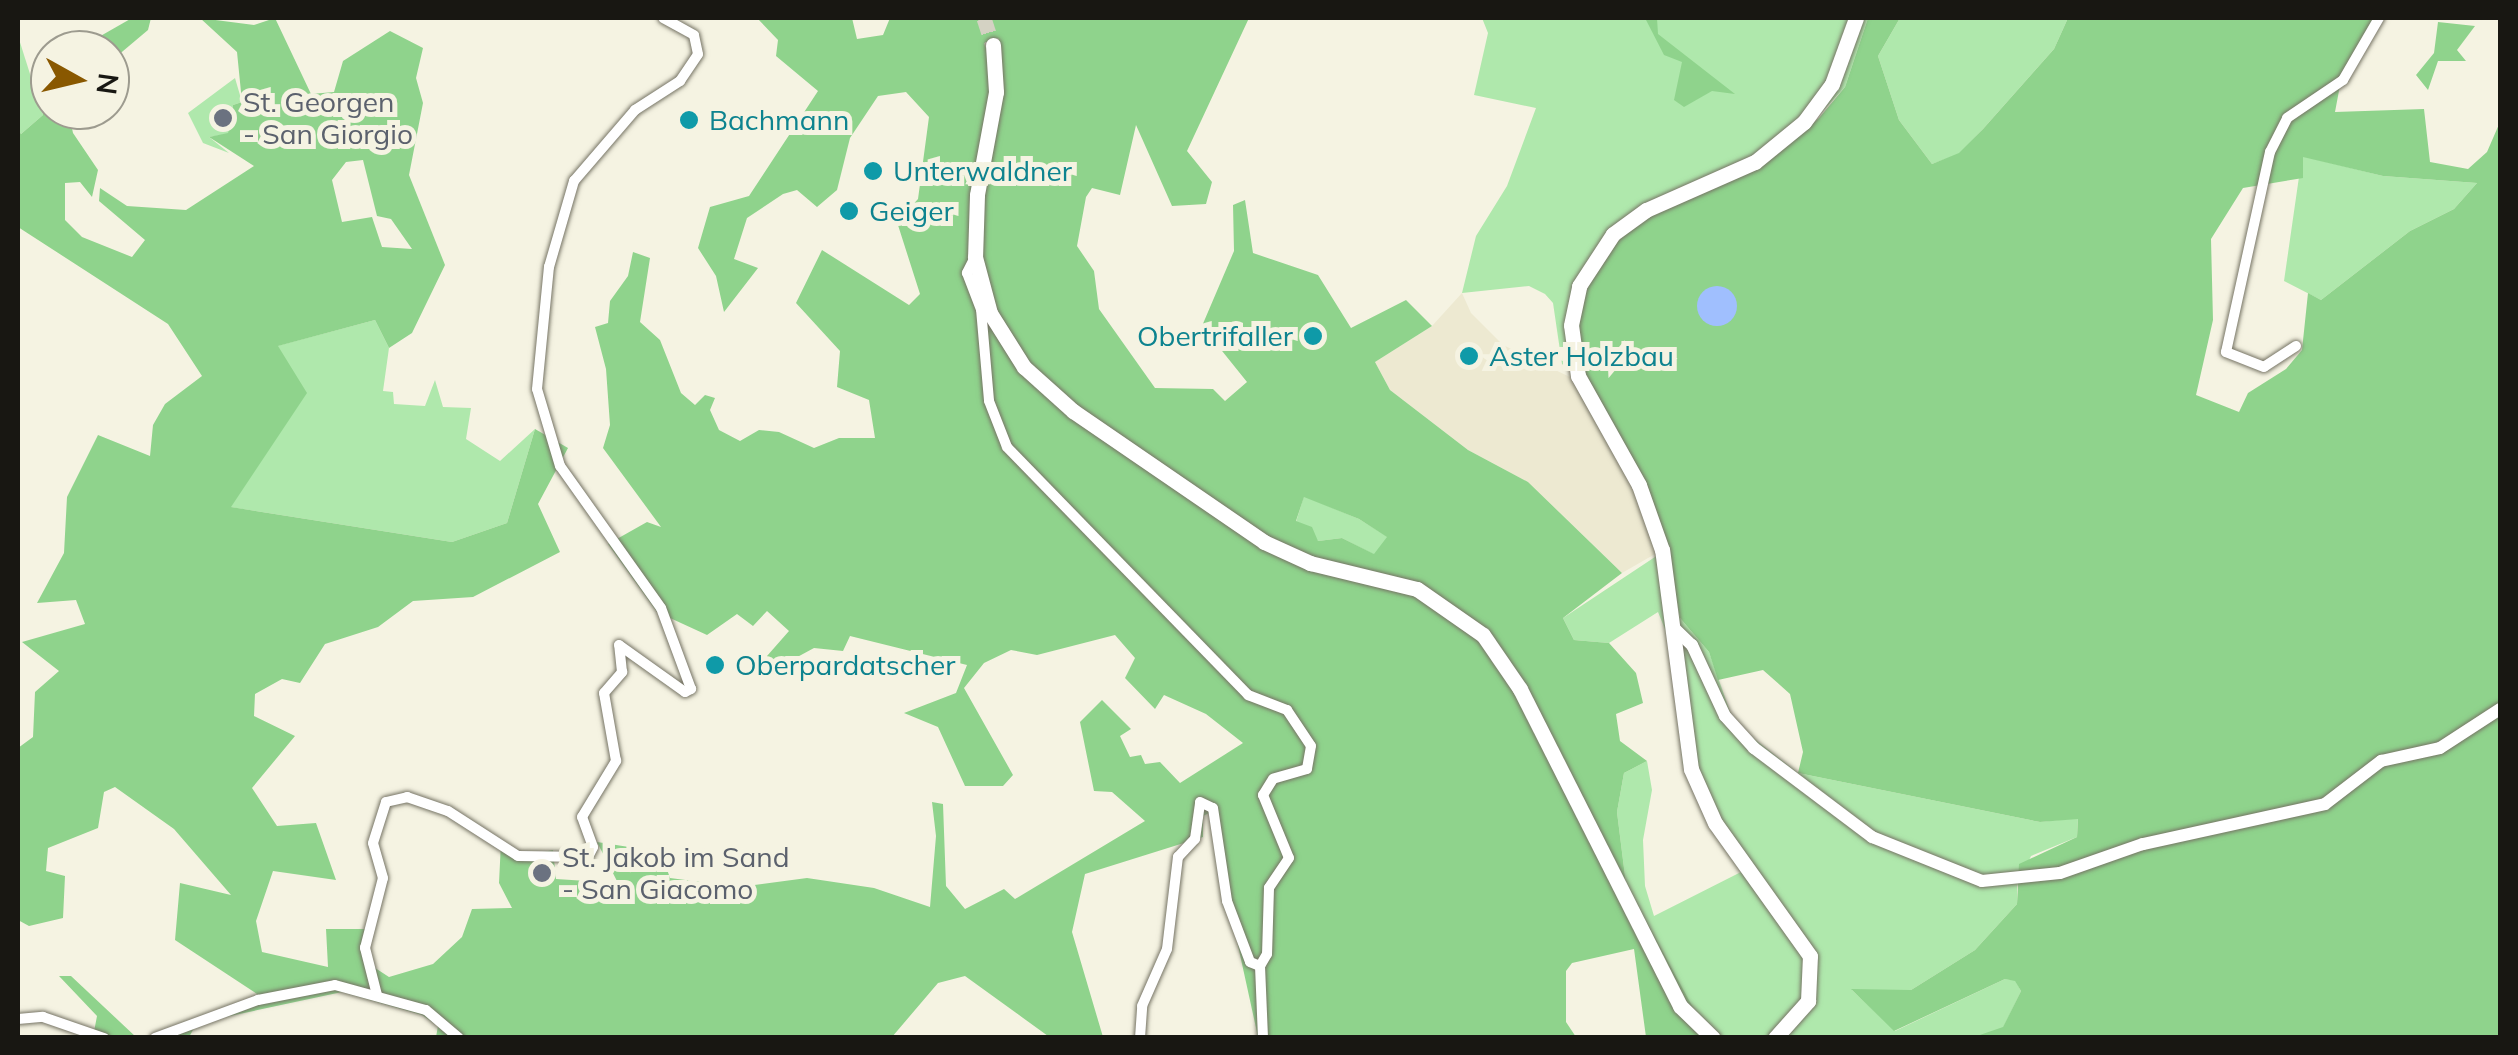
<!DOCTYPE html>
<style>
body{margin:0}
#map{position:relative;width:2518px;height:1055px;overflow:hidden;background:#f5f3e2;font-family:Mulish,sans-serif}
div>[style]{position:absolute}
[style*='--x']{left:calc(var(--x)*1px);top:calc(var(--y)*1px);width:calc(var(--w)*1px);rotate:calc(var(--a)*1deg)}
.built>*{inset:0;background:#ede9d1}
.green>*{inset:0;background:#afe8ac}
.forest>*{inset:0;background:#8fd38c}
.water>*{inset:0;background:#a0bffe}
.round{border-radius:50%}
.secondary-tunnel>*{height:15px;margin-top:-7.5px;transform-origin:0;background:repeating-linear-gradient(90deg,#d4d2c3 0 15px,transparent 0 23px)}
.roads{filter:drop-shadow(0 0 2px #767465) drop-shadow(0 0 2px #767465)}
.minor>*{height:10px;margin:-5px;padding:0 5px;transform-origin:5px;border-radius:5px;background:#fff}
.tertiary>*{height:12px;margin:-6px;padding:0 6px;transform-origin:6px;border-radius:6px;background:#fff}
.secondary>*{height:15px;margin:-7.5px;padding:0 7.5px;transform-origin:7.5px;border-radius:7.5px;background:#fff}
.dots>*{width:28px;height:28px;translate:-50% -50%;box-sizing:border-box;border:5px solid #f5f3e2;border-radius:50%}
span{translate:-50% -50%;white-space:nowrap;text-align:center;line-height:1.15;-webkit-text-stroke:10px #f5f3e2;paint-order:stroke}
.worship-label{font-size:28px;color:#5b616d}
.left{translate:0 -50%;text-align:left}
.culture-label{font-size:28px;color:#0d838f}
.right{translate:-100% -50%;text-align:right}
.frame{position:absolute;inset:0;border:20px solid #181712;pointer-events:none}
.north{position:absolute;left:30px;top:30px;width:100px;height:100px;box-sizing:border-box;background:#f5f3e2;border:2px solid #9d9b8f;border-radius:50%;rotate:98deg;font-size:28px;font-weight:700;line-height:40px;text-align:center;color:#181712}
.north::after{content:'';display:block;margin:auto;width:35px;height:45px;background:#895800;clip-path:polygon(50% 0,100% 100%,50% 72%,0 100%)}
</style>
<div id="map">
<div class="built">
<div style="clip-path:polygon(1462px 293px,1471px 313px,1503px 345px,1572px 378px,1621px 450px,1662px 550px,1622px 573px,1528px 482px,1468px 450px,1390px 390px,1375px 362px,1432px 326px)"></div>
</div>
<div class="green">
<div style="clip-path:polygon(1482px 18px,1868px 18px,1845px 87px,1578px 376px,1562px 364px,1553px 303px,1545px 294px,1529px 286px,1462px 293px,1476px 236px,1507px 186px,1536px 108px,1474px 95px,1488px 33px)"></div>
<div style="clip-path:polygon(1900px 18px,2068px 18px,2054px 49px,1983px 129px,1959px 154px,1932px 164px,1899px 120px,1878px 56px)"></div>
<div style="clip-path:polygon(18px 36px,43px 115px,21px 134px,18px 129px)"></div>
<div style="clip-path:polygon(235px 78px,242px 102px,233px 105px,228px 134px,209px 137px,229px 153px,203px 143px,188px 113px)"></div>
<div style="clip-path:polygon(2302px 156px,2383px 176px,2477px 183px,2454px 209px,2410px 231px,2321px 300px,2284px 281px)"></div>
<div style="clip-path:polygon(375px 320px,389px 348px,383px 391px,393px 392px,394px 404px,425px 406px,435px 380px,443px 407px,471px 408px,466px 439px,500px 461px,535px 429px,507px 523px,452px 542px,230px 507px,306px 393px,277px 346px)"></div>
<div style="clip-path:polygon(1304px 496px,1359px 519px,1388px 537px,1375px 555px,1342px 538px,1318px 541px,1296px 522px)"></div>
<div style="clip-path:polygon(1667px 549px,1680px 618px,1709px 652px,1734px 723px,1798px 773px,2040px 822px,2078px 818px,2077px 837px,2031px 856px,2017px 886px,2017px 904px,1975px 950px,1911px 990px,1852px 990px,1895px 1031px,2005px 979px,2015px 980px,2021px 991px,2003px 1028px,1974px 1038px,1709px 1037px,1690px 1012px,1626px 884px,1617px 812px,1624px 773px,1647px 761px,1652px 790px,1643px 840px,1645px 886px,1654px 916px,1741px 872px,1710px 827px,1683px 765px,1669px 639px,1658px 612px,1609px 643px,1574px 640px,1563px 618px)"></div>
</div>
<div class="forest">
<div style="clip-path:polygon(132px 18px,151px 18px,148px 30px,110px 62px,110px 50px,76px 50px)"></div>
<div style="clip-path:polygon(evenodd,200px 18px,254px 25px,275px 18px,311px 94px,334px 92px,343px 61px,390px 31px,423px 48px,416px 78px,423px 103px,409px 175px,445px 265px,412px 333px,389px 348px,375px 320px,278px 346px,307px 393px,231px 507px,452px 542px,507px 523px,535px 429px,568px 448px,538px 504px,560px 552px,473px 597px,413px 601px,378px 627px,325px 644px,300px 683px,282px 679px,255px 694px,254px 716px,295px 736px,252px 788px,277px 826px,316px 823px,336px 880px,273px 871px,256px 921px,262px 952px,328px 967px,326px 929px,367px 929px,369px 964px,389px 977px,433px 964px,462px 937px,472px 909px,512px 908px,499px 883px,501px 842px,528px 855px,553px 850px,556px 879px,618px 883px,597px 842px,661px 852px,670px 878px,739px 887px,807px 878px,874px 888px,930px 907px,936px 836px,932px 802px,943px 804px,946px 886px,965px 909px,1004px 889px,1015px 899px,1145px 821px,1112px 792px,1094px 791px,1080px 722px,1102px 700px,1131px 729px,1120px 736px,1130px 757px,1141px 755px,1145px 764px,1160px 762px,1180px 783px,1243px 743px,1206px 714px,1164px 695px,1155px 709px,1125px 678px,1135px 658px,1115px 635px,1037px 655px,1011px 650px,984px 663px,964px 688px,1013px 775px,1003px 786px,965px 786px,938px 727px,904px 713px,956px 693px,967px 665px,850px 636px,843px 651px,814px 648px,777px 668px,767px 666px,767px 656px,789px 631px,767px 611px,753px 626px,737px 614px,707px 635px,657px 612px,608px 544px,647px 522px,661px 527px,603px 448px,610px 425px,606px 369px,595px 327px,608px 323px,610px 301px,628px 276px,633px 252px,650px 258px,640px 322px,660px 340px,681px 393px,695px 405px,705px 395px,715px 398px,710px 410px,719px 430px,740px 441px,759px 430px,779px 432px,814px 448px,839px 438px,875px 438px,869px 400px,837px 387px,840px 351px,796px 303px,822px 250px,909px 305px,920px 294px,897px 222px,918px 199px,929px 117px,906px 92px,878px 96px,850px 138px,837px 190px,817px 207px,797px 190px,783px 194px,747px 218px,734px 259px,758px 268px,724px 312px,716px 276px,698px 248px,710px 207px,749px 196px,818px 91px,776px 56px,778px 40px,757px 18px,852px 18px,857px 39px,883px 35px,890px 18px,1249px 18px,1187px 151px,1212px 182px,1206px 204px,1172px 206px,1136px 125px,1120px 195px,1092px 188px,1086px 197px,1077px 246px,1094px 271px,1099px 309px,1155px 388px,1213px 389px,1225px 401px,1247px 382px,1202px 326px,1234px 251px,1233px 205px,1245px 200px,1253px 253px,1318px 275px,1351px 328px,1406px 300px,1432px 326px,1375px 362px,1390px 390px,1468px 450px,1528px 482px,1622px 573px,1563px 618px,1574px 640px,1609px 643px,1636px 673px,1643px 703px,1616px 714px,1620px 741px,1647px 761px,1624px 773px,1617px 812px,1626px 884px,1709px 1037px,1646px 1037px,1634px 949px,1572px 963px,1566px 971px,1566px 1022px,1576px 1037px,1258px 1037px,1209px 813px,1203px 816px,1203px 837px,1085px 874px,1072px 932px,1103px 1037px,1048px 1036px,965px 976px,938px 983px,892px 1037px,436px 1037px,438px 1026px,422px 1015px,342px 992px,197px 1023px,189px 1037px,147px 1037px,260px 996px,175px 940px,180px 883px,231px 895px,174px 829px,115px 787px,104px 792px,98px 828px,48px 848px,46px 871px,65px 876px,63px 918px,29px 926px,18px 920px,18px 748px,33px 737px,35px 692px,59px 671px,22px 642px,85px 624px,76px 600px,37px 603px,64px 553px,67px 497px,98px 435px,150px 456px,153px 425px,165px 404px,202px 376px,168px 324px,18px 227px,18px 129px,21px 134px,43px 115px,33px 75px,50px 65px,50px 110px,68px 110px,73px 133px,98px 170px,92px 197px,80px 182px,65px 183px,65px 220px,82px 237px,132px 257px,145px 240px,99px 201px,100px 188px,127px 206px,186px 210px,254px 166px,209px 137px,228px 133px,233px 105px,242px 102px,237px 52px,200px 18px,363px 160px,377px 216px,391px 219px,412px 249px,382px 247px,372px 217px,342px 222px,332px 180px,346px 162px,363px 160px,200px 18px,1304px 497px,1359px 519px,1387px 537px,1374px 554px,1342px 538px,1318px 541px,1312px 527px,1296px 521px,1304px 497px)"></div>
<div style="clip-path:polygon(1645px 18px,1657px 18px,1658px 34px,1735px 94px,1712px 91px,1684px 107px,1674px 100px,1682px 62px,1664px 55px)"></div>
<div style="clip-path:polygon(evenodd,1868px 18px,1900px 18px,1878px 56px,1899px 120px,1932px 164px,1959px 153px,1983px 129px,2054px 49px,2068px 18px,2376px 18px,2341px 80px,2335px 112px,2424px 109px,2430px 162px,2468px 169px,2487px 152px,2500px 122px,2500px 1037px,1974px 1037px,2003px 1027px,2021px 991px,2015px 981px,2005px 979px,1894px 1031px,1851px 989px,1911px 990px,1975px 950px,2017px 904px,2019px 864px,2077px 837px,2078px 819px,2040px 822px,1798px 773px,1803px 752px,1790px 694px,1763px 670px,1718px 680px,1709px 652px,1680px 618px,1667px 549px,1584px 376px,1576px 327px,1588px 273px,1628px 225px,1791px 142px,1819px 118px,1845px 87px,1868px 18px,2303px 157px,2383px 176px,2477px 183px,2454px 209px,2410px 231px,2321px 300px,2308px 293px,2302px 350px,2286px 369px,2248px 393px,2239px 412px,2196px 395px,2213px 320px,2211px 239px,2243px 188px,2303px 178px,2303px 157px)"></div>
<div style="clip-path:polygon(2438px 22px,2475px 26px,2457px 50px,2466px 61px,2438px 61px,2428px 90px,2416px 75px,2434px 53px)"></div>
<div style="clip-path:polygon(59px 976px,71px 976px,136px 1037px,93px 1037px,97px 1016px)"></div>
</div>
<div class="water">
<div class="round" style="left:1697px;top:286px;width:40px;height:40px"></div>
</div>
<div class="secondary-tunnel">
<div style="--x:984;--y:18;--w:28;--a:72"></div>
</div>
<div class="roads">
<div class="minor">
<div style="--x:975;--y:257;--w:18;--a:117"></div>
<div style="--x:967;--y:273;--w:39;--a:69"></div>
<div style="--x:981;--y:309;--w:92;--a:85"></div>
<div style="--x:989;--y:401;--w:49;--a:68.6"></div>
<div style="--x:1007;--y:447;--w:346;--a:45.8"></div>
<div style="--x:1248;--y:695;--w:42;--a:21"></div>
<div style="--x:1287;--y:710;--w:43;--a:56.3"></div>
<div style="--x:1311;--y:746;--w:23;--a:100"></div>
<div style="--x:1307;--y:769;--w:35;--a:164"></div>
<div style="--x:1273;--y:779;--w:19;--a:122"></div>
<div style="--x:1263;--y:795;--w:68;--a:67.6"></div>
<div style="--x:1289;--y:858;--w:36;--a:124"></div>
<div style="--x:1269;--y:888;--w:66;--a:91.7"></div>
<div style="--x:1267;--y:954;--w:14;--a:120"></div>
<div style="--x:2296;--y:346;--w:38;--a:147"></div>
<div style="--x:2264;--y:367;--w:41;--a:-158.5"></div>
<div style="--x:2226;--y:352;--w:205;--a:-77.6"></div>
<div style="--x:2270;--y:152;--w:38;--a:-63"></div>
<div style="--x:2287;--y:118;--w:68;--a:-34.2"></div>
<div style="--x:2343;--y:80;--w:72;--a:-59.9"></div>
<div style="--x:1260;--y:966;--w:72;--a:87.6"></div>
<div style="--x:377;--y:995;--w:49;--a:-104.3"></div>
<div style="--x:365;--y:948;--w:72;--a:-75.6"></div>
<div style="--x:383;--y:878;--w:36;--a:-106"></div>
<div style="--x:373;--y:843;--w:43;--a:-72.4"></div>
<div style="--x:386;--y:802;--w:22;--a:-13"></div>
<div style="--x:407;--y:797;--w:43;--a:18.9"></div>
<div style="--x:448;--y:811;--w:83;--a:32.7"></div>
<div style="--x:518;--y:856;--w:70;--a:0.8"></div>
<div style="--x:588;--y:857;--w:11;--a:-63"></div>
<div style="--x:593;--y:847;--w:32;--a:-110"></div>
<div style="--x:582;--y:817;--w:66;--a:-58.7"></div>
<div style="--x:616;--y:761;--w:69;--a:-100"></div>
<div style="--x:604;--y:693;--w:28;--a:-49"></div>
<div style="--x:622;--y:672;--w:27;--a:-96"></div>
<div style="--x:619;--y:645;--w:81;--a:35.5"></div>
<div style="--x:685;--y:692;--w:7;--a:-27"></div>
<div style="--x:691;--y:689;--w:86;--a:-110.3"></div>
<div style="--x:661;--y:608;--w:174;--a:-125.4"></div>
<div style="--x:560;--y:466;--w:80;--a:-106.6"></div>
<div style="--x:537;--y:389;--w:123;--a:-84.4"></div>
<div style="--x:549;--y:267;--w:90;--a:-73.8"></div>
<div style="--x:574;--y:181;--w:94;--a:-49.3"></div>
<div style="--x:635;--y:110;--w:54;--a:-32.8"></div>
<div style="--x:680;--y:81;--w:32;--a:-56"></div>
<div style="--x:698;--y:54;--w:19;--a:-102"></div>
<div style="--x:694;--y:35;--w:35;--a:-151"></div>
<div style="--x:18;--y:1019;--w:25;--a:-5"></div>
<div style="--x:43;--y:1017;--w:65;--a:19"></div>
<div style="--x:155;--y:1038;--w:110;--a:-20.3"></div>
<div style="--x:258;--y:1000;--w:78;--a:-11"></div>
<div style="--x:335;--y:985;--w:94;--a:15.4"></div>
<div style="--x:426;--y:1010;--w:43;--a:40.3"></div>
<div style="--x:1140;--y:1038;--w:32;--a:-86"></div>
<div style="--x:1142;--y:1006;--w:62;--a:-66.3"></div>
<div style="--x:1167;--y:949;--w:93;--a:-83.2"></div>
<div style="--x:1178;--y:857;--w:25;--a:-47"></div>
<div style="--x:1195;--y:839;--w:37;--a:-82"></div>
<div style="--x:1200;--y:802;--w:14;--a:25"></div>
<div style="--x:1213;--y:808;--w:94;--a:81.4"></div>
<div style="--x:1227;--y:901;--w:65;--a:69.3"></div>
<div style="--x:1250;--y:962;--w:11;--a:22"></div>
</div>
<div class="tertiary">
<div style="--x:1672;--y:626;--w:28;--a:44"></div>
<div style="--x:1692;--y:645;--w:78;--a:65.1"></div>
<div style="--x:1725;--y:716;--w:43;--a:47.8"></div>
<div style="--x:1754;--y:748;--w:148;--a:37"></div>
<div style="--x:1872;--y:837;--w:118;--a:21.8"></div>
<div style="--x:1982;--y:881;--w:78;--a:-5.9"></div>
<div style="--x:2060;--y:873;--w:88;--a:-19.3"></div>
<div style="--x:2143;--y:844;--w:186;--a:-12.4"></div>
<div style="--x:2325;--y:804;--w:71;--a:-37.5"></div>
<div style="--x:2381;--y:761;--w:60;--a:-12.4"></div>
<div style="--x:2440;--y:748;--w:72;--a:-33"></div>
</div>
<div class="secondary">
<div style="--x:993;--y:45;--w:47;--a:86.3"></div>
<div style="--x:996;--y:92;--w:105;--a:100.5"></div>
<div style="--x:977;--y:195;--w:62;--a:91.8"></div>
<div style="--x:975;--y:257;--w:58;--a:75"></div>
<div style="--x:990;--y:313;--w:64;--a:57.8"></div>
<div style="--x:1024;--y:367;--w:66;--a:41.9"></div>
<div style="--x:1073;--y:411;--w:232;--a:34.4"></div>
<div style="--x:1264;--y:542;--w:51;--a:24.5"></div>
<div style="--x:1310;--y:563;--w:110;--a:13.7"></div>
<div style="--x:1417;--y:589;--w:80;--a:34.9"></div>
<div style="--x:1483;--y:635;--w:65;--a:55.6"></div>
<div style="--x:1520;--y:689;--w:355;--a:63.2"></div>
<div style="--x:1680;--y:1006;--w:46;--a:44.1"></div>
<div style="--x:1775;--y:1038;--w:50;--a:-48.3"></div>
<div style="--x:1808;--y:1001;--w:45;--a:-87.5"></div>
<div style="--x:1810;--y:956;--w:163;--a:-125.5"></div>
<div style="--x:1715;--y:823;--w:59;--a:-114"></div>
<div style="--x:1691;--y:769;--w:221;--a:-97.5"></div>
<div style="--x:1662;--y:550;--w:69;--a:-109.5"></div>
<div style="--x:1639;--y:485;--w:125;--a:-119.2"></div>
<div style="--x:1578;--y:376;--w:51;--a:-97.8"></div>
<div style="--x:1571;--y:325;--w:40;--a:-78"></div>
<div style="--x:1579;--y:286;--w:62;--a:-56.8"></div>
<div style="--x:1613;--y:234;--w:41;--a:-36"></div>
<div style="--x:1646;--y:210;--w:119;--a:-23.8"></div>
<div style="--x:1755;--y:162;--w:63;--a:-39.2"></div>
<div style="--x:1804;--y:122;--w:47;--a:-53.6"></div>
<div style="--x:1832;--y:84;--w:70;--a:-70"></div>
</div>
</div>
<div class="dots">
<div style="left:223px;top:118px;background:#6b7280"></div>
<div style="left:689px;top:120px;background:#0f9aa8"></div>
<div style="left:873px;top:171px;background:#0f9aa8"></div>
<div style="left:849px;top:211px;background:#0f9aa8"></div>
<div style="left:1313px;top:336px;background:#0f9aa8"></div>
<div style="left:1469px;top:356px;background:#0f9aa8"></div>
<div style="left:715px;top:665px;background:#0f9aa8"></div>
<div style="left:542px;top:873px;background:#6b7280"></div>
</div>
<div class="worship-label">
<span class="left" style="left:243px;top:118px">St. Georgen<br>- San Giorgio</span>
<span class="left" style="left:562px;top:873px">St. Jakob im Sand<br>- San Giacomo</span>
</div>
<div class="culture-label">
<span class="left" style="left:709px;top:120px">Bachmann</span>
<span class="left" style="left:893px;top:171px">Unterwaldner</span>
<span class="left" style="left:869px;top:211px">Geiger</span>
<span class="right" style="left:1293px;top:336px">Obertrifaller</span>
<span class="left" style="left:1489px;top:356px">Aster Holzbau</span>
<span class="left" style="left:735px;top:665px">Oberpardatscher</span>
</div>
<div class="frame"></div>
<div class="north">N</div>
</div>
